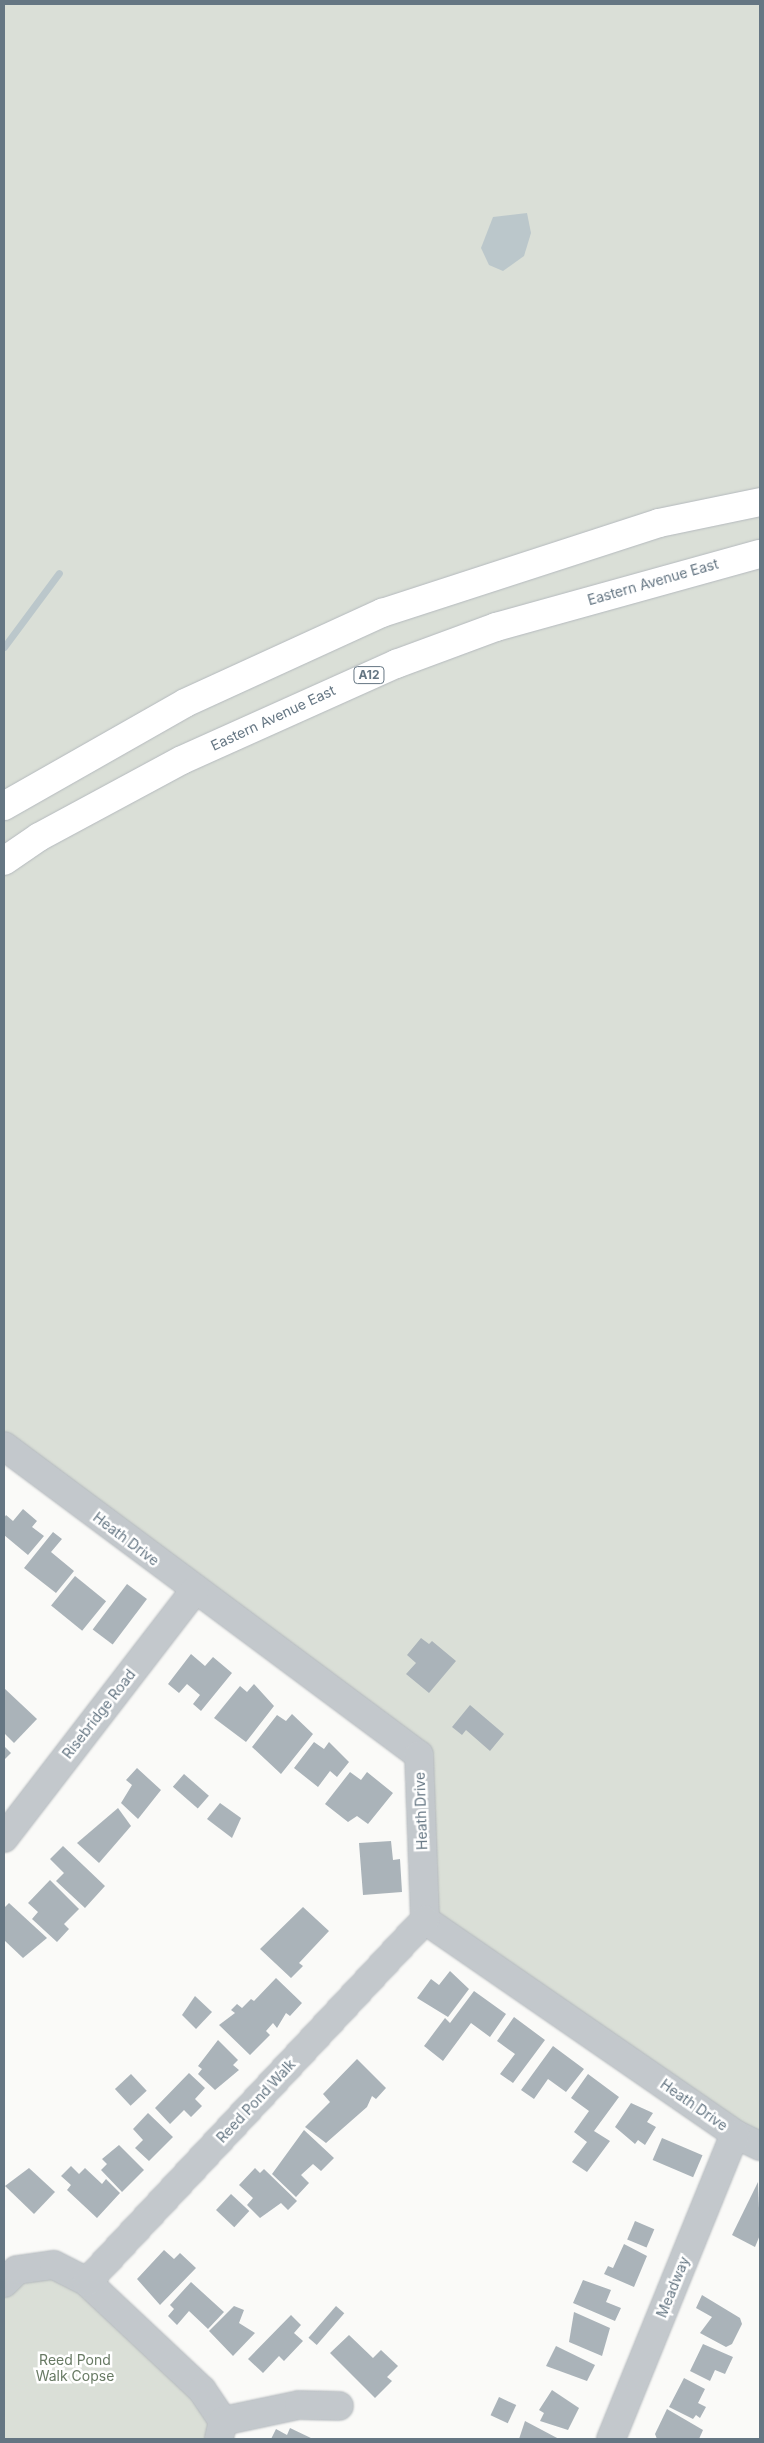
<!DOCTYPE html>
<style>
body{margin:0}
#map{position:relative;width:764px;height:2443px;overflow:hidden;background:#fafaf8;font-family:Inter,sans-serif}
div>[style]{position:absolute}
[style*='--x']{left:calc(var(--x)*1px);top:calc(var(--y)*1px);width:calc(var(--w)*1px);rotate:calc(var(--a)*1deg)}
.green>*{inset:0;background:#dadfd7}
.water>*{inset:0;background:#bbc7cb}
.stream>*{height:7px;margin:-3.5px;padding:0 3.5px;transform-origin:3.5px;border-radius:3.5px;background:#bbc7cb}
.building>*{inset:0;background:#aab3b9;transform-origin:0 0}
.roads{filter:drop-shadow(0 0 1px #b4b9bd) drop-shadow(0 0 1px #b4b9bd)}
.minor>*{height:28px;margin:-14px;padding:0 14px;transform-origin:14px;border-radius:14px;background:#c3c8cc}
.highway>*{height:28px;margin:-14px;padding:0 14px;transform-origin:14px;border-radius:14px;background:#fff}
span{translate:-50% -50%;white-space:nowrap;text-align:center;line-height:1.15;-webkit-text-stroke:5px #fff;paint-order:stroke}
.shield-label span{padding:1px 4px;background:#fff;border:1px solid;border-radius:4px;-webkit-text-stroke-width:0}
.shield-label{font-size:12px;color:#657683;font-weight:700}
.street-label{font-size:14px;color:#657683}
.park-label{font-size:14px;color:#687a64}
.frame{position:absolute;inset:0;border:5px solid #657683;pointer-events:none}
</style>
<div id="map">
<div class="green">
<div style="clip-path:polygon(4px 4px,760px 4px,760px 2146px,425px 1920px,418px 1755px,4px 1446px)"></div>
<div style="clip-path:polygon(54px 2265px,202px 2390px,219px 2439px,4px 2439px,4px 2283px)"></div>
</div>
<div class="water">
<div style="clip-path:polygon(527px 213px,531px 233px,524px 256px,503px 271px,489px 265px,481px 248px,493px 217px)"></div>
</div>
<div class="stream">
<div style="--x:4;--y:647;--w:92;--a:-53.4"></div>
</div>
<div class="building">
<div style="clip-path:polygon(23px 1509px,37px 1521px,32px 1527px,44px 1536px,28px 1555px,4px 1535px,4px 1518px,6px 1515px,13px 1521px)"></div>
<div style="clip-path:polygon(53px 1532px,62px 1539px,51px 1552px,74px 1571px,56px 1593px,24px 1568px)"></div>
<div style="left:75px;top:1576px;width:40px;height:38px;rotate:39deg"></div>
<div style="left:127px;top:1584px;width:25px;height:57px;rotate:37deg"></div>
<div style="clip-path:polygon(421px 1638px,429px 1644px,432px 1641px,456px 1661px,429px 1693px,406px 1674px,416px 1663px,407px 1655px)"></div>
<div style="clip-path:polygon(191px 1654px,205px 1666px,213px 1657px,232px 1673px,201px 1711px,193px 1704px,200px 1695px,187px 1684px,179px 1693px,168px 1684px)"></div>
<div style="clip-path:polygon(254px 1684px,274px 1706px,246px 1742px,214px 1718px,240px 1686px,247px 1692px)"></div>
<div style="clip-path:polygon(4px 1688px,37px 1719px,14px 1743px,4px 1733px)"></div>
<div style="clip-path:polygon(470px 1705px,504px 1734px,490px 1751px,466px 1730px,462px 1735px,452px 1727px)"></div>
<div style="clip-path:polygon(292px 1714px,313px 1734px,281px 1774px,252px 1747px,277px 1715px,286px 1721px)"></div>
<div style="clip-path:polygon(314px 1742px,324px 1749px,329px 1742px,349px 1762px,337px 1777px,330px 1771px,318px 1787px,294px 1768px)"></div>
<div style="clip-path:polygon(4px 1746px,11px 1753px,4px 1760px)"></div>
<div style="clip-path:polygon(137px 1768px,161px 1790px,138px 1819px,121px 1803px,132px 1785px,126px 1780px)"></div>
<div style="clip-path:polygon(350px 1772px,361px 1780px,367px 1772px,393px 1793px,368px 1824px,357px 1816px,348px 1822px,325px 1804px)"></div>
<div style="left:184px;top:1774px;width:33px;height:17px;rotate:41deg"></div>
<div style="clip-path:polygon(220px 1803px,241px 1818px,232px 1838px,207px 1819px)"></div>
<div style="clip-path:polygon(118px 1808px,131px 1826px,99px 1863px,77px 1843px)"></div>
<div style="clip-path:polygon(391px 1841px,393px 1860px,400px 1859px,402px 1892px,363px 1895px,359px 1843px)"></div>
<div style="clip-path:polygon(63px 1846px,105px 1886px,85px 1908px,56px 1881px,64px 1873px,50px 1859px)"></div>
<div style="clip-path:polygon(50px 1880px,79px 1909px,64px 1924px,69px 1929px,57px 1942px,32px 1919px,38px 1912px,28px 1903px)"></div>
<div style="clip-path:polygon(9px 1903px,47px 1938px,23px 1958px,4px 1940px,4px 1908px)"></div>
<div style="clip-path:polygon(303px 1907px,329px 1931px,299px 1963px,303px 1966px,291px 1978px,260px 1949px)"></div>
<div style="clip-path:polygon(450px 1971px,469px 1989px,448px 2017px,417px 1998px,431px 1979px,439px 1985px)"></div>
<div style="clip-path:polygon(276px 1978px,302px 2003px,290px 2016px,286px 2013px,277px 2028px,273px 2023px,266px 2031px,270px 2035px,250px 2055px,219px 2025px,235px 2013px,231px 2010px,237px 2004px,242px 2008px,251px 1999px,254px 2001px)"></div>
<div style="clip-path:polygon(474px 1991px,506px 2014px,490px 2037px,471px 2023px,443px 2061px,424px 2046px,445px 2018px,450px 2023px)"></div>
<div style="clip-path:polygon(195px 1996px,212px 2012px,196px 2029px,182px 2015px)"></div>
<div style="clip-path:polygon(514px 2017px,545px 2040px,513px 2083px,500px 2074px,515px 2054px,497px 2041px)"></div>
<div style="clip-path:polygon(218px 2040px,238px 2060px,233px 2065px,239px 2070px,215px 2090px,198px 2074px,202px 2069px,198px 2066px)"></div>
<div style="clip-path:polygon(553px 2046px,584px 2069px,566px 2092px,548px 2079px,534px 2099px,521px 2090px)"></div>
<div style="clip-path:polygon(357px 2059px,386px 2088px,376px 2099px,372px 2096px,367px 2107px,326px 2143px,305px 2127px,330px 2102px,323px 2094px)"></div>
<div style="clip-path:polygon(189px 2073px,205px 2088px,195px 2099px,202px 2106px,191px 2117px,184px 2110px,170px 2124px,155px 2108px)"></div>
<div style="left:131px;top:2074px;width:23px;height:22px;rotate:47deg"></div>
<div style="clip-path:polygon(588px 2074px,619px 2097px,594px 2131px,610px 2141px,587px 2172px,572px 2162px,587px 2142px,574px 2132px,589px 2111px,571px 2098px)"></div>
<div style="clip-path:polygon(631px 2103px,653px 2113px,647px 2122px,656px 2127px,645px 2145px,638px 2140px,635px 2144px,615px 2127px)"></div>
<div style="clip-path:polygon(148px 2113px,173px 2137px,149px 2161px,135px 2148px,143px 2140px,133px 2129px)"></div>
<div style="clip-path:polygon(304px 2130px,334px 2158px,321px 2171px,313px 2164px,301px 2175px,309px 2183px,296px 2197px,272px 2174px)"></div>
<div style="left:662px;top:2138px;width:44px;height:24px;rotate:23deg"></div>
<div style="clip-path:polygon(119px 2145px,144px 2170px,122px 2192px,101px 2170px,107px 2164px,102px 2159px)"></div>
<div style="clip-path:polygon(71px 2166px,79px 2174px,85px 2168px,102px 2184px,106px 2179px,120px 2193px,97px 2218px,67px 2190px,71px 2185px,61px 2176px)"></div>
<div style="clip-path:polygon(29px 2168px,55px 2192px,34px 2214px,5px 2186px)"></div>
<div style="clip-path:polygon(255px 2168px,260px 2173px,264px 2169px,297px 2201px,288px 2210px,281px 2203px,260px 2218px,247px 2205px,253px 2198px,239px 2185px)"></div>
<div style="clip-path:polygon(758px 2182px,760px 2235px,755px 2247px,732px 2235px)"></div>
<div style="left:231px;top:2194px;width:25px;height:22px;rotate:43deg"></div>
<div style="left:635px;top:2221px;width:21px;height:20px;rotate:23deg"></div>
<div style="clip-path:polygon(624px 2244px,647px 2256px,634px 2287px,604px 2274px,608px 2266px,613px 2268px)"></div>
<div style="clip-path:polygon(164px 2250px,174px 2259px,180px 2253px,196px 2268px,160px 2305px,137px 2279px)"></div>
<div style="clip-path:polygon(583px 2280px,611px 2290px,606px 2302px,621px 2308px,615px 2321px,573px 2303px)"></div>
<div style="clip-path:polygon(191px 2282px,224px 2312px,208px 2329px,189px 2311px,177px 2325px,168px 2316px,174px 2309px,170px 2305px)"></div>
<div style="clip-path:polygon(702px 2295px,740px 2318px,742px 2324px,732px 2344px,726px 2347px,700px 2333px,712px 2317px,696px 2308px)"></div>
<div style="clip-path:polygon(234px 2306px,244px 2310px,239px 2323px,255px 2333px,233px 2356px,209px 2331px)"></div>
<div style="left:336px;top:2306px;width:11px;height:42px;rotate:41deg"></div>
<div style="clip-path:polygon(574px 2312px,610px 2328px,602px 2356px,569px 2342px)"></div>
<div style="clip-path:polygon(291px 2315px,301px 2325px,294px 2333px,303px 2341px,284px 2361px,279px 2356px,263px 2373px,248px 2359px)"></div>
<div style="clip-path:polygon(349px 2335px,373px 2358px,381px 2350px,398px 2366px,387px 2377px,392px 2381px,375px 2398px,330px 2353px)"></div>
<div style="clip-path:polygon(703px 2344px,733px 2357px,725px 2374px,715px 2370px,710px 2381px,690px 2371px)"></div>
<div style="clip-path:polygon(556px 2346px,595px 2365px,587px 2381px,546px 2366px)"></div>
<div style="clip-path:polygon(684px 2378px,705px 2389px,698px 2403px,706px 2407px,700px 2418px,696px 2415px,693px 2419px,669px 2407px)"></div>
<div style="clip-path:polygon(552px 2390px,579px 2408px,568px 2430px,540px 2421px,544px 2413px,539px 2410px)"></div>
<div style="left:499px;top:2397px;width:19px;height:20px;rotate:25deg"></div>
<div style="clip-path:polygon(667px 2409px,703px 2430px,699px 2439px,657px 2439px,655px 2434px)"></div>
<div style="clip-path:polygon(525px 2421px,559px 2439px,519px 2439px)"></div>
<div style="clip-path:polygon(290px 2428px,313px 2439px,271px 2439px,276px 2429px,287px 2435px)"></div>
</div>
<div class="roads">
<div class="minor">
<div style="--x:4;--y:1446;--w:517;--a:36.67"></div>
<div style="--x:419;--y:1755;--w:165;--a:87.9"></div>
<div style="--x:425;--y:1920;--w:377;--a:34.6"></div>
<div style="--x:735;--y:2134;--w:28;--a:26"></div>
<div style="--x:4;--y:1838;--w:312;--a:-52.4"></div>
<div style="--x:87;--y:2282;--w:158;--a:43.2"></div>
<div style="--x:202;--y:2390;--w:37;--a:56"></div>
<div style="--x:223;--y:2421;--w:18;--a:103"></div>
<div style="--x:4;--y:2283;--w:18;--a:-45"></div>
<div style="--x:17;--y:2270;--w:37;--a:-8"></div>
<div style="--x:54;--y:2265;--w:37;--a:27"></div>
<div style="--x:87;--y:2282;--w:495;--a:-47"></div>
<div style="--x:223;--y:2421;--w:78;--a:-11.9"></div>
<div style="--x:299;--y:2405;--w:40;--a:1.4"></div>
<div style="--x:611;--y:2439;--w:329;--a:-67.9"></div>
</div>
<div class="highway">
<div style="--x:4;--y:806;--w:208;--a:-29.6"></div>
<div style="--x:185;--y:703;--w:217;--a:-24.6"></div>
<div style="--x:382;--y:613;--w:291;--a:-18"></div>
<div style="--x:659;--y:523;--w:103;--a:-11.7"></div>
<div style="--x:4;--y:861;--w:42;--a:-34.4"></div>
<div style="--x:39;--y:837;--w:162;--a:-28.3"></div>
<div style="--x:182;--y:760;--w:235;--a:-24.2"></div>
<div style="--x:396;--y:664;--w:107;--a:-20.3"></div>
<div style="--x:496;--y:627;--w:274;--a:-15.5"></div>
</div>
</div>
<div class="shield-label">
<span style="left:369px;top:675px">A12</span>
</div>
<div class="street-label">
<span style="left:653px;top:582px;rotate:-16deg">Eastern Avenue East</span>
<span style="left:273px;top:718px;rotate:-25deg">Eastern Avenue East</span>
<span style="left:126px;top:1539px;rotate:37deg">Heath Drive</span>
<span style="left:99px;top:1714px;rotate:-52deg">Risebridge Road</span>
<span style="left:421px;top:1811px;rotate:-92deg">Heath Drive</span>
<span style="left:256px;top:2101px;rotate:-47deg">Reed Pond Walk</span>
<span style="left:694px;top:2105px;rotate:35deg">Heath Drive</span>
<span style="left:673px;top:2287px;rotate:-68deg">Meadway</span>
</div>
<div class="park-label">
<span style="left:75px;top:2368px">Reed Pond<br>Walk Copse</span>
</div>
<div class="frame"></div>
</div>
